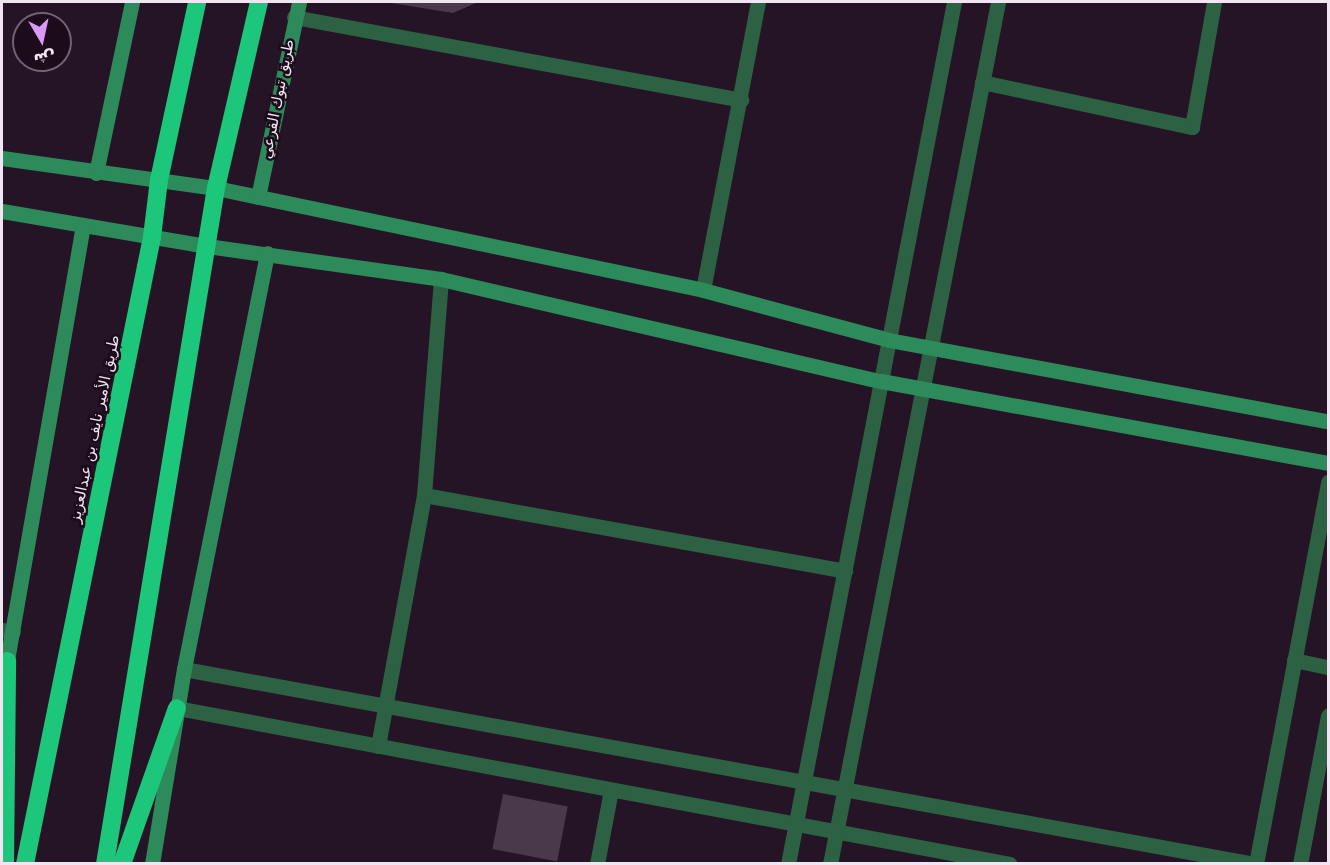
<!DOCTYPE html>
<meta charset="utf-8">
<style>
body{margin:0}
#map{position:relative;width:1330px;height:865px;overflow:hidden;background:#241425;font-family:"DejaVu Sans","Noto Sans Arabic",sans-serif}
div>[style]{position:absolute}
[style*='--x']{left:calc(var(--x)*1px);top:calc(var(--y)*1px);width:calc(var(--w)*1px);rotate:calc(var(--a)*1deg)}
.building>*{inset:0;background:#4a384b;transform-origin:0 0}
.street>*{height:15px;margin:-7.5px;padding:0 7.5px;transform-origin:7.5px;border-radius:7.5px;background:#2c6243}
.secondary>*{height:15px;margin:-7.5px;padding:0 7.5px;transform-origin:7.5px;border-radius:7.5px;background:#2d8a5a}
.highway>*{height:18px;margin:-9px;padding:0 9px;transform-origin:9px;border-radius:9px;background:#1cc67a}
span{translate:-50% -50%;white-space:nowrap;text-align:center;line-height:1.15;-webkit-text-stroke:5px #1b0b1b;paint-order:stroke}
.street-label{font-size:15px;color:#f1e5f1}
.frame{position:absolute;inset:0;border:3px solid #f1e5f1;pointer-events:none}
.north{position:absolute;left:12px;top:12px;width:60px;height:60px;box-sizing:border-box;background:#1b0b1b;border:2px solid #716271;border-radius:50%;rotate:171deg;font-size:16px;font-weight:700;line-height:24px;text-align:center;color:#f1e5f1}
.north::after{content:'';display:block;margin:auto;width:21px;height:27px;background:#d99af7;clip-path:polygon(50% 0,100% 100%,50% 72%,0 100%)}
</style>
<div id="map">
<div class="building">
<div style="clip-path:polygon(385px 2px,478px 2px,453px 13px)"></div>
<div style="left:503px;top:794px;width:66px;height:56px;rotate:11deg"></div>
</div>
<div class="street">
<div style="--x:294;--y:17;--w:455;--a:10.5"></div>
<div style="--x:982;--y:82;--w:215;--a:12.1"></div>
<div style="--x:1192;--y:127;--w:127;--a:-80"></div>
<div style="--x:703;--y:290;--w:293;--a:-79.2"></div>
<div style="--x:424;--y:495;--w:428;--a:10.2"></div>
<div style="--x:2;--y:630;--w:11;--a:10"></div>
<div style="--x:1294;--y:660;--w:35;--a:12"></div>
<div style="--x:184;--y:669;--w:1089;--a:10.32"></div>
<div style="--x:177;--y:708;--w:847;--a:10.61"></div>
<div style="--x:378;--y:746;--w:255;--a:-79.6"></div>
<div style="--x:424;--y:495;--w:217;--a:-85.5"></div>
<div style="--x:597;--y:864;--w:75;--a:-79.3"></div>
<div style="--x:788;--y:864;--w:878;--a:-79.1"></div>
<div style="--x:830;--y:864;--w:878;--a:-78.97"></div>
<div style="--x:1256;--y:864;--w:389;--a:-79.3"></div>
<div style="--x:1300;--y:864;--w:151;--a:-79.3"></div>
</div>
<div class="secondary">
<div style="--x:2;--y:158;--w:216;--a:8"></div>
<div style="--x:216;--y:188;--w:498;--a:11.8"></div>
<div style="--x:703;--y:290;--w:193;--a:15"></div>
<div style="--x:889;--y:340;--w:446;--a:10.5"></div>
<div style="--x:96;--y:173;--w:175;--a:-78.1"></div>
<div style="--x:258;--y:197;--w:199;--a:-78.1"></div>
<div style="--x:2;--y:211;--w:208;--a:9.7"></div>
<div style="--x:207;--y:246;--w:236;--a:8"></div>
<div style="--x:441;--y:279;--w:452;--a:13.1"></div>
<div style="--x:881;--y:381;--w:454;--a:10.4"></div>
<div style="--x:5;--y:672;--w:453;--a:-80.1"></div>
<div style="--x:152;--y:864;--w:198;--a:-80.7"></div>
<div style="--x:184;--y:669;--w:424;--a:-78.7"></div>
</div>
<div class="highway">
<div style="--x:5;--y:864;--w:203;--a:-89.4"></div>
<div style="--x:25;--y:864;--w:640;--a:-78.55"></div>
<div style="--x:152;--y:237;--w:57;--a:-83"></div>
<div style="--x:159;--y:180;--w:182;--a:-77.9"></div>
<div style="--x:105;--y:864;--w:685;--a:-80.68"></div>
<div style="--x:216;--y:188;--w:191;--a:-77"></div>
<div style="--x:122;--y:864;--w:165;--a:-70.6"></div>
</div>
<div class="street-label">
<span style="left:278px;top:99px;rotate:-79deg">طريق تبوك الفرعي</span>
<span style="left:95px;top:429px;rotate:-78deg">طريق الأمير نايف بن عبدالعزيز</span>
</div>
<div class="frame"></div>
<div class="north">ش</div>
</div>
